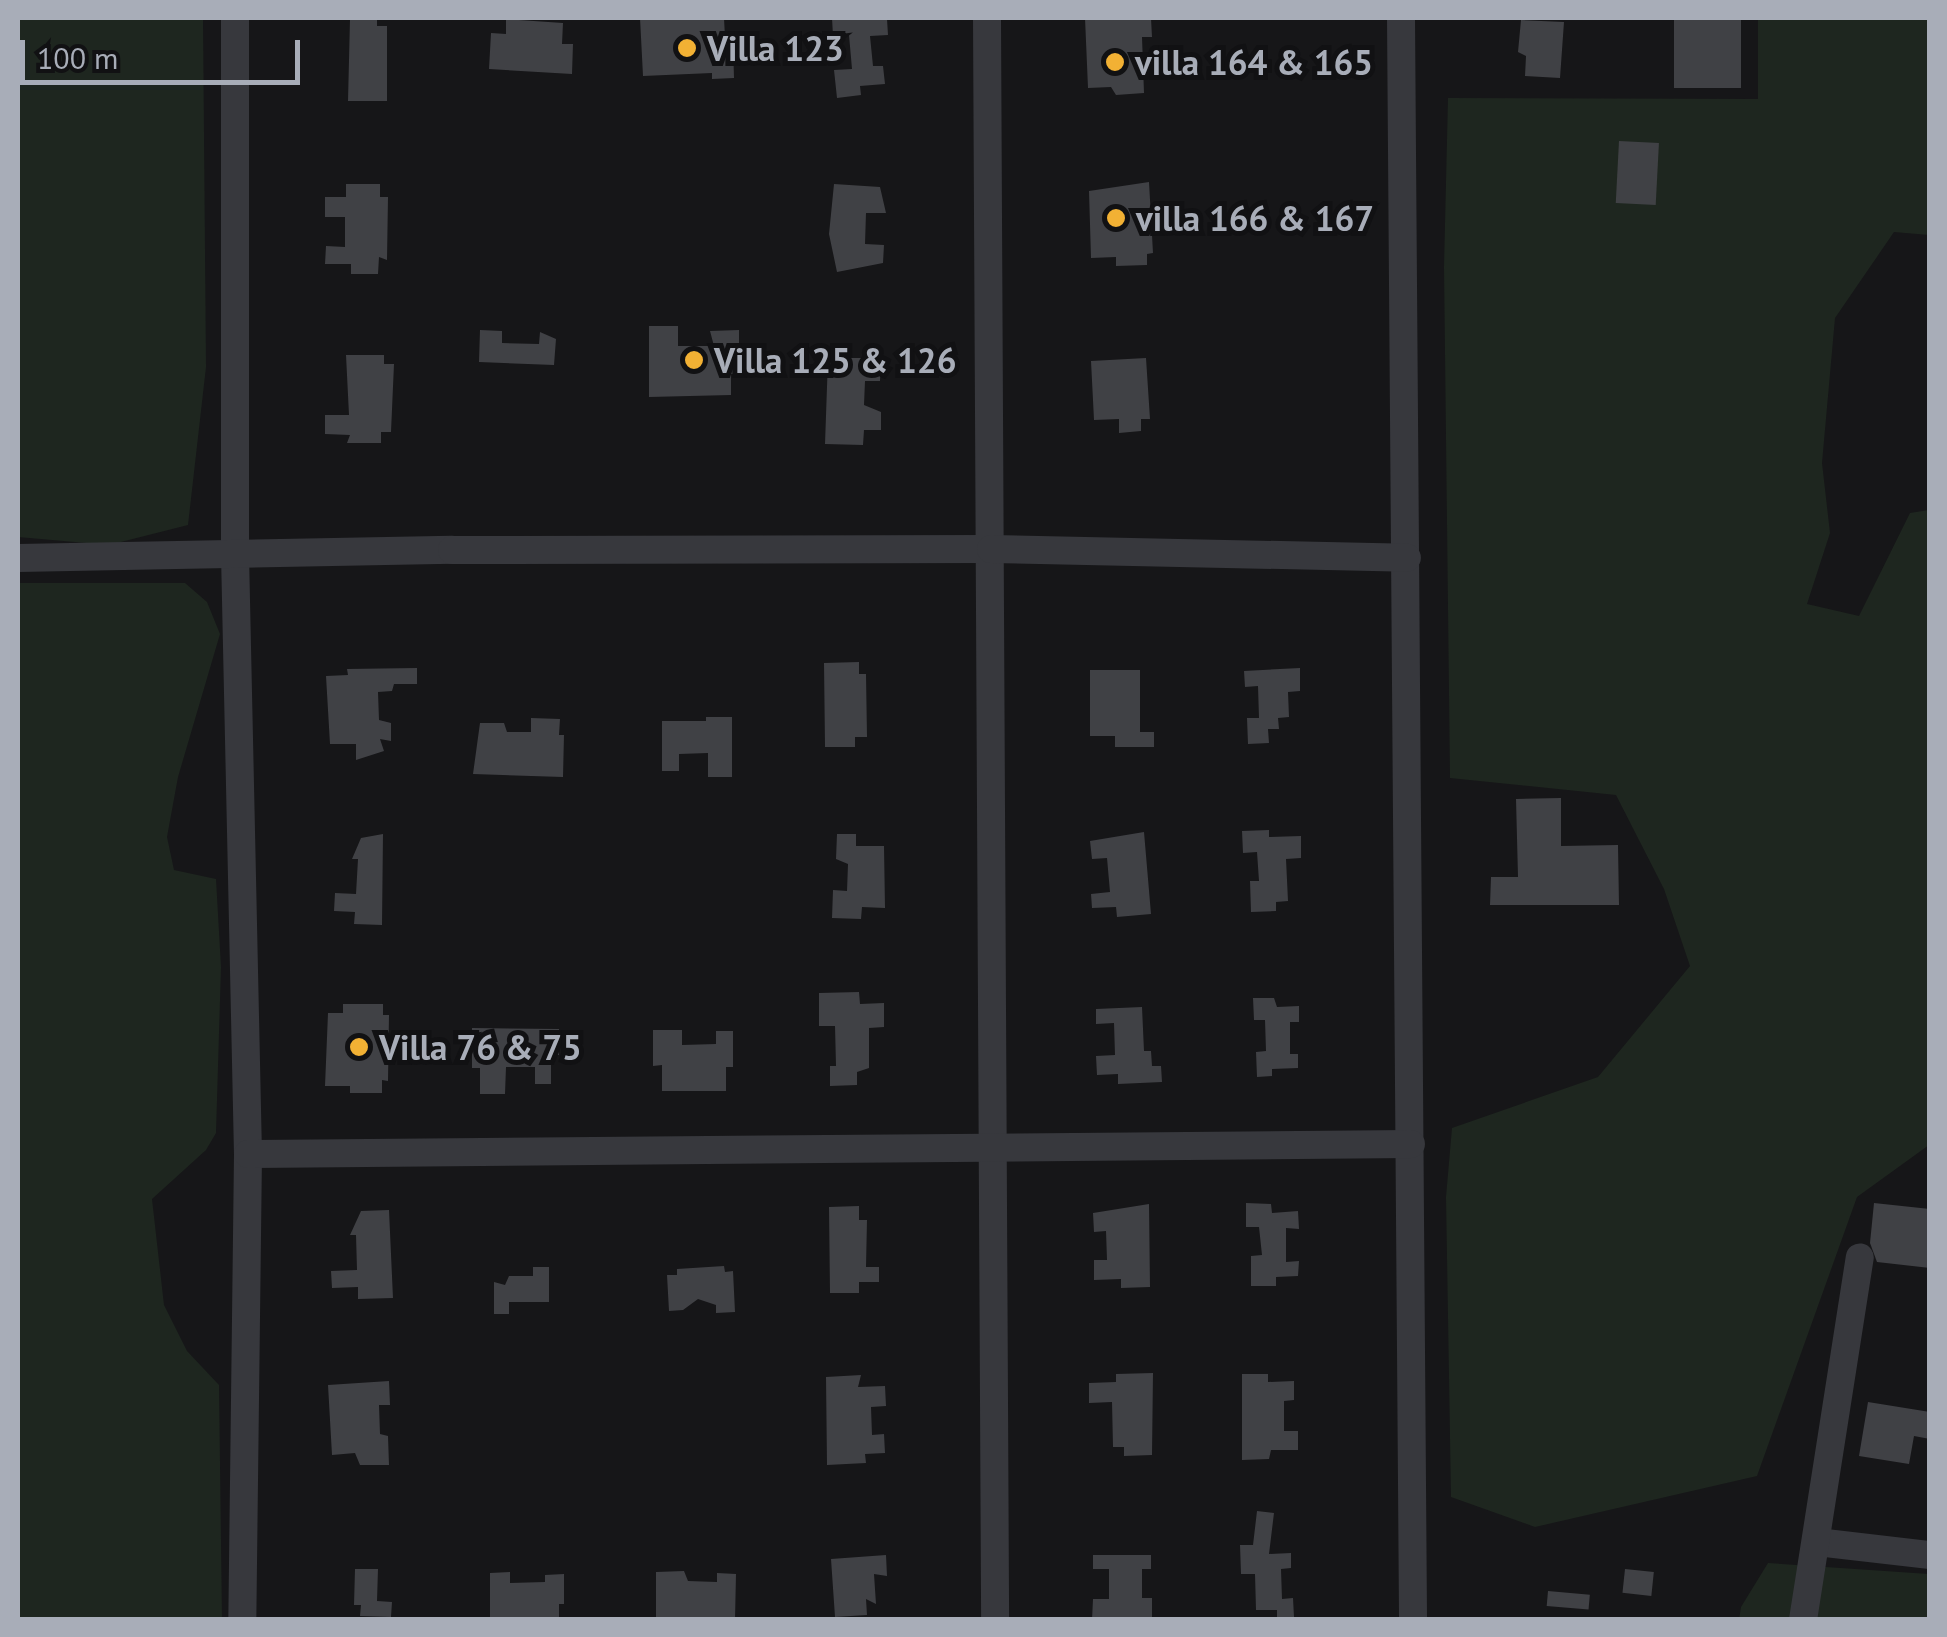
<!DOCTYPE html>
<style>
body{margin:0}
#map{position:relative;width:1947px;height:1637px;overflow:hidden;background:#161618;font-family:"PT Sans",sans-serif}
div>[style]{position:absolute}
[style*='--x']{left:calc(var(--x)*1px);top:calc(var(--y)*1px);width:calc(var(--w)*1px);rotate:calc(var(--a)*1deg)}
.green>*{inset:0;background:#1e261f}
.building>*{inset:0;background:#404145;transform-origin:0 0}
.minor>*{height:28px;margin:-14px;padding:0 14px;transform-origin:14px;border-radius:14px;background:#37383d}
.dots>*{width:28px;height:28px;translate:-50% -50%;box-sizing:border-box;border:5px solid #111113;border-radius:50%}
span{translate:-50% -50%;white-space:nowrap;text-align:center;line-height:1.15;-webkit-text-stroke:10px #111113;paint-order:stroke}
.poi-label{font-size:35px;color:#a8adb8;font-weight:700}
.left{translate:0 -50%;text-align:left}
.frame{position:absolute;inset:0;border:20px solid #a8adb8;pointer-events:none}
.scale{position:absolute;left:20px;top:40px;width:280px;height:45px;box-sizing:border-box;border:5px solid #a8adb8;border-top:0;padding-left:12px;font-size:30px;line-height:35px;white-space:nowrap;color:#a8adb8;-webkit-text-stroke:8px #111113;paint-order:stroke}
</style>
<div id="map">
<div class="green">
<div style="clip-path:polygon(18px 18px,203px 18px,206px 367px,188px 525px,109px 545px,18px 537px)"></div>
<div style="clip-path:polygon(1758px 18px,1929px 18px,1929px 235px,1894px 232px,1835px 318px,1822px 463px,1830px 533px,1807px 604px,1859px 616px,1910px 513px,1929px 510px,1929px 1145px,1857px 1197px,1757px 1476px,1535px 1527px,1451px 1497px,1446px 1197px,1452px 1128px,1598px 1077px,1690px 966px,1664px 889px,1616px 795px,1450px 778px,1444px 267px,1448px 98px,1758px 99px)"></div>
<div style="clip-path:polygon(18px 583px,185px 583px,207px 602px,220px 634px,178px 777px,167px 837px,174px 870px,216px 879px,221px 967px,216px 1133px,206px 1150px,152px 1199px,164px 1305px,187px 1351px,219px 1385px,222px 1619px,18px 1619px)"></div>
<div style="clip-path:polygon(1768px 1563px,1929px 1574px,1929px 1619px,1739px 1620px,1741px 1607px)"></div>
</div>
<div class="building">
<div style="clip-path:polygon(377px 18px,377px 26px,387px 26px,387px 101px,348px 101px,350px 19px)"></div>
<div style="clip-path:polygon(640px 18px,724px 18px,725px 37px,733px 42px,734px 78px,712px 79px,712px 73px,643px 76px)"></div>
<div style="clip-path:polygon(832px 18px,887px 19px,888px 35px,870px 36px,873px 66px,883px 66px,885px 84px,860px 86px,861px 95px,837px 98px,834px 70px,852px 69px,849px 35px,833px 36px)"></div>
<div style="clip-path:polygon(1085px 18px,1151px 18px,1152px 37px,1142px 37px,1144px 93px,1116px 95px,1111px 87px,1088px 88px)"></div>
<div style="left:1674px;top:18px;width:67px;height:70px"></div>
<div style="clip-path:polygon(506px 19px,563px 23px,562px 44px,573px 44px,572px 74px,489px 69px,491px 33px,506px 34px)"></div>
<div style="clip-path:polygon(1521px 20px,1564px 22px,1560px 78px,1525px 76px,1526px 56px,1518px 52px)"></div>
<div style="left:1619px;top:141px;width:40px;height:62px;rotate:3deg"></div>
<div style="clip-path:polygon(1149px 182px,1153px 253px,1147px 254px,1147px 265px,1116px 266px,1116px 257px,1091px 258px,1089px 191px)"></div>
<div style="clip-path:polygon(346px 184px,380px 184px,380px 197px,388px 197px,387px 260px,379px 257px,378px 274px,351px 274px,351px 264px,325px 264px,326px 246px,345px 247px,345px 217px,325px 217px,325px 197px,346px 197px)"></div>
<div style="clip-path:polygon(834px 184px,880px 187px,886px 213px,866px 213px,865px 244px,884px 245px,883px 263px,837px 272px,829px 234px)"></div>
<div style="clip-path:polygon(649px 326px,678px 326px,678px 346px,714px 346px,710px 331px,739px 330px,739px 374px,731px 374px,731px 395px,649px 397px)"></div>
<div style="clip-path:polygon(480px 330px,502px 331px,502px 343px,539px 344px,540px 332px,556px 339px,554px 365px,479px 362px)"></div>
<div style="clip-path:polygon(346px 355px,384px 355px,384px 364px,394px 364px,391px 432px,381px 432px,381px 443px,347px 443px,350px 435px,325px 434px,325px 415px,349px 415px)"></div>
<div style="clip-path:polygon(828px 358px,881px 358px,880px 381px,865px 381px,864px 405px,881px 412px,881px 430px,864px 430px,863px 445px,825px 444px)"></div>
<div style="clip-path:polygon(1146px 358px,1150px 419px,1141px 419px,1141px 431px,1119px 433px,1119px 419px,1094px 420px,1091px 361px)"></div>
<div style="clip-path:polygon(859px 662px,859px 674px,866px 674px,867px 737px,855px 737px,855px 747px,825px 747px,824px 663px)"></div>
<div style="clip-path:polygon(417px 668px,417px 684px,394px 684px,392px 691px,378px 692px,379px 720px,391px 723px,391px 741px,380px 739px,384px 751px,356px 760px,356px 744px,330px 744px,326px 676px,348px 675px,347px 669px)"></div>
<div style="clip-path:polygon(1300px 668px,1300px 691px,1288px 692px,1289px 717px,1278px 718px,1279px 729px,1268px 729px,1269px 743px,1248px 744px,1247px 718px,1259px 718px,1258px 686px,1245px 687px,1244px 671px)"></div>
<div style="clip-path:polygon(1090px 670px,1140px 670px,1140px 732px,1154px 732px,1154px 747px,1115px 747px,1115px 736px,1090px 736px)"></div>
<div style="clip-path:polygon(706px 717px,732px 717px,732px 777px,708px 777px,708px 753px,679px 754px,679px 771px,662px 771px,662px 721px,706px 721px)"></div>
<div style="clip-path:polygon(531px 718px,560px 719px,559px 735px,564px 735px,563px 777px,473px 774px,480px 723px,504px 723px,507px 732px,531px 732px)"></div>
<div style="clip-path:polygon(1561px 798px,1561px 846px,1618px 845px,1619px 905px,1490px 905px,1491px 877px,1518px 877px,1516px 799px)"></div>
<div style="clip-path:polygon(1269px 830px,1269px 837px,1301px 836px,1301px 858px,1286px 859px,1288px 901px,1276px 902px,1276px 911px,1251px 912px,1250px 881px,1259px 881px,1257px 852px,1243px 853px,1242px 831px)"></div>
<div style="clip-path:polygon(1144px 832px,1151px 914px,1117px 917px,1116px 907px,1092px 908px,1091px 894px,1110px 892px,1107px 858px,1092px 859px,1090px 841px)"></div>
<div style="clip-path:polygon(383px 834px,382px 925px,354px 924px,355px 912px,334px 911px,335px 893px,356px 894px,358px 859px,352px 859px,361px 838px)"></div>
<div style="clip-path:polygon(837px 834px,856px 834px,856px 846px,884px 846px,885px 908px,862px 907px,861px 919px,832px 918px,833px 890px,847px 891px,848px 864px,836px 859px)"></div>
<div style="clip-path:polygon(859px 992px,860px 1004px,884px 1003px,884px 1027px,869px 1028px,869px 1068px,857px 1072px,857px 1085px,830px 1086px,830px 1066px,836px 1066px,835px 1026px,819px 1026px,819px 993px)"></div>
<div style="clip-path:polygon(1253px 998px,1274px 998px,1277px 1007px,1299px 1006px,1299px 1022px,1290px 1022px,1290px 1054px,1298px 1054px,1298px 1068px,1272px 1069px,1272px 1076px,1257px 1077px,1256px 1052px,1266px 1051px,1265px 1020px,1254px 1020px)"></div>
<div style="clip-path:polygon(343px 1004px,383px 1004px,383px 1015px,389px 1015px,388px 1081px,382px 1080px,382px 1093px,350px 1093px,350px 1086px,325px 1086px,328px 1013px,343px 1013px)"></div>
<div style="clip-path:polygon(1142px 1007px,1144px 1051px,1151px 1051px,1152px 1066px,1161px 1066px,1162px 1082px,1118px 1084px,1118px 1074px,1097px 1075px,1096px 1056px,1115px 1055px,1114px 1023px,1096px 1024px,1096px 1009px)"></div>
<div style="clip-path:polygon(472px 1028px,559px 1029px,559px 1055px,551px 1055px,551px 1084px,535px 1084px,535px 1067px,506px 1067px,505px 1094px,480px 1094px,480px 1068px,472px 1068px)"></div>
<div style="clip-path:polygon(653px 1030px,682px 1030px,682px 1045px,716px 1044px,716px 1031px,733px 1031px,733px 1067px,726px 1067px,726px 1091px,662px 1091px,662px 1065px,653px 1066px)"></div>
<div style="clip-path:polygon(1246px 1203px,1271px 1204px,1272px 1213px,1298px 1211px,1299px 1229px,1286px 1228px,1286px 1262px,1299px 1261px,1298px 1276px,1276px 1277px,1276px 1286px,1251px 1286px,1251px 1256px,1262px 1255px,1259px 1227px,1246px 1227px)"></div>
<div style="clip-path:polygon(1874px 1203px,1930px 1209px,1930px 1268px,1877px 1262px,1870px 1243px)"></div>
<div style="clip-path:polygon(1149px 1204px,1150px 1287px,1121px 1288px,1121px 1279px,1094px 1280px,1094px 1260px,1107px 1260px,1106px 1231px,1094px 1232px,1093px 1213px)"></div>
<div style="clip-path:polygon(859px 1206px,859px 1220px,867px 1220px,866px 1267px,879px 1267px,879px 1282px,859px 1282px,859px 1293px,830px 1293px,829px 1207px)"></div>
<div style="clip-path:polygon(389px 1210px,393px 1298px,358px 1299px,358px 1287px,332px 1288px,331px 1271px,357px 1270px,356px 1235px,350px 1235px,361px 1211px)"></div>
<div style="clip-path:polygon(724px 1266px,725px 1272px,733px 1271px,735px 1312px,716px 1313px,716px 1305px,698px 1299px,683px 1310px,669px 1311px,667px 1275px,677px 1275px,677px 1269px)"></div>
<div style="clip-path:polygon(533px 1267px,549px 1267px,549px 1302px,509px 1302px,509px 1314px,494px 1314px,494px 1282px,505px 1285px,509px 1276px,533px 1276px)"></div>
<div style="clip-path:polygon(1153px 1373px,1152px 1455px,1124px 1456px,1124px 1447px,1113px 1447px,1112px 1402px,1089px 1403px,1089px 1383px,1116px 1382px,1116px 1374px)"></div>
<div style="clip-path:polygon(1242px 1374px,1268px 1374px,1268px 1382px,1294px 1381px,1294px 1400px,1284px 1401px,1284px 1431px,1298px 1431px,1298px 1450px,1271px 1450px,1269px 1459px,1242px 1460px)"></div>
<div style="clip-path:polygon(861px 1375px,858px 1387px,885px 1386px,886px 1406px,871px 1407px,872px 1435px,884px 1434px,885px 1453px,865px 1454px,866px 1463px,827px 1465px,826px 1377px)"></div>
<div style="clip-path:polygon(389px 1381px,390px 1405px,379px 1405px,380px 1434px,388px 1436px,389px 1465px,360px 1465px,355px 1453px,332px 1455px,328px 1385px)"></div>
<div style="clip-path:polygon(1868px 1402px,1930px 1412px,1930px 1439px,1914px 1436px,1909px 1464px,1859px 1456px)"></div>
<div style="clip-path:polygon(1257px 1511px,1274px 1513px,1269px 1554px,1291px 1553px,1291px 1568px,1281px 1569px,1282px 1599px,1293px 1598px,1294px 1617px,1277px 1617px,1277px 1610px,1256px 1610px,1255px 1574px,1241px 1574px,1240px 1545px,1253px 1545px)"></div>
<div style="clip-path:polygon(886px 1555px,887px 1576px,874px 1574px,876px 1604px,866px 1599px,867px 1615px,835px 1617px,831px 1559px)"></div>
<div style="clip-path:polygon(1093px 1555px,1151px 1555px,1151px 1569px,1142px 1569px,1142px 1598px,1152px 1598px,1152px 1620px,1092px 1620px,1093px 1599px,1109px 1599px,1109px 1569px,1093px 1569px)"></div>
<div style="clip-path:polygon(355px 1569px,378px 1569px,377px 1601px,392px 1602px,391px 1617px,360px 1616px,361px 1605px,354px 1605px)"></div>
<div style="left:1625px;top:1569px;width:29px;height:24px;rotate:6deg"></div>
<div style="clip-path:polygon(684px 1571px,688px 1581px,717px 1582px,717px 1573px,736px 1574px,735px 1620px,656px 1620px,656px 1572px)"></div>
<div style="clip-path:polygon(510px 1572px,510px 1583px,545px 1582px,545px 1575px,564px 1574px,564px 1604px,559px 1604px,559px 1620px,490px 1620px,490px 1573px)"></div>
<div style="left:1548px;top:1591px;width:42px;height:15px;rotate:5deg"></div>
</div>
<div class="minor">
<div style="--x:235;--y:18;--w:536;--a:90"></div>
<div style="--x:235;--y:554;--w:600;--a:88.76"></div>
<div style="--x:248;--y:1154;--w:466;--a:90.7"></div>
<div style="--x:987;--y:18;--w:1602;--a:89.71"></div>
<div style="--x:1401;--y:18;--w:1602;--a:89.57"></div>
<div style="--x:18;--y:558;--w:434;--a:-1.1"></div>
<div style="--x:452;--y:550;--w:539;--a:-0.11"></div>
<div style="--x:991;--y:549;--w:416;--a:1.2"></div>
<div style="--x:248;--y:1154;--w:1163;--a:-0.49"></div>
<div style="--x:1817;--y:1542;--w:114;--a:6.6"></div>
<div style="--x:1803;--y:1620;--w:367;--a:-81.1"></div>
</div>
<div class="dots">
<div style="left:687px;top:48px;background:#f2b134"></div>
<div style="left:1115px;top:62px;background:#f2b134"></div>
<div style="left:1116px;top:218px;background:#f2b134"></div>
<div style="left:694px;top:360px;background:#f2b134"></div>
<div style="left:359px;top:1047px;background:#f2b134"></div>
</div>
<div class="poi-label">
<span class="left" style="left:707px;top:48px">Villa 123</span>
<span class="left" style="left:1135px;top:62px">villa 164 &amp; 165</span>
<span class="left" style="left:1136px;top:218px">villa 166 &amp; 167</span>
<span class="left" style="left:714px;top:360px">Villa 125 &amp; 126</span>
<span class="left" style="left:379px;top:1047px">Villa 76 &amp; 75</span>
</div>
<div class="frame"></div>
<div class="scale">100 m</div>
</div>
